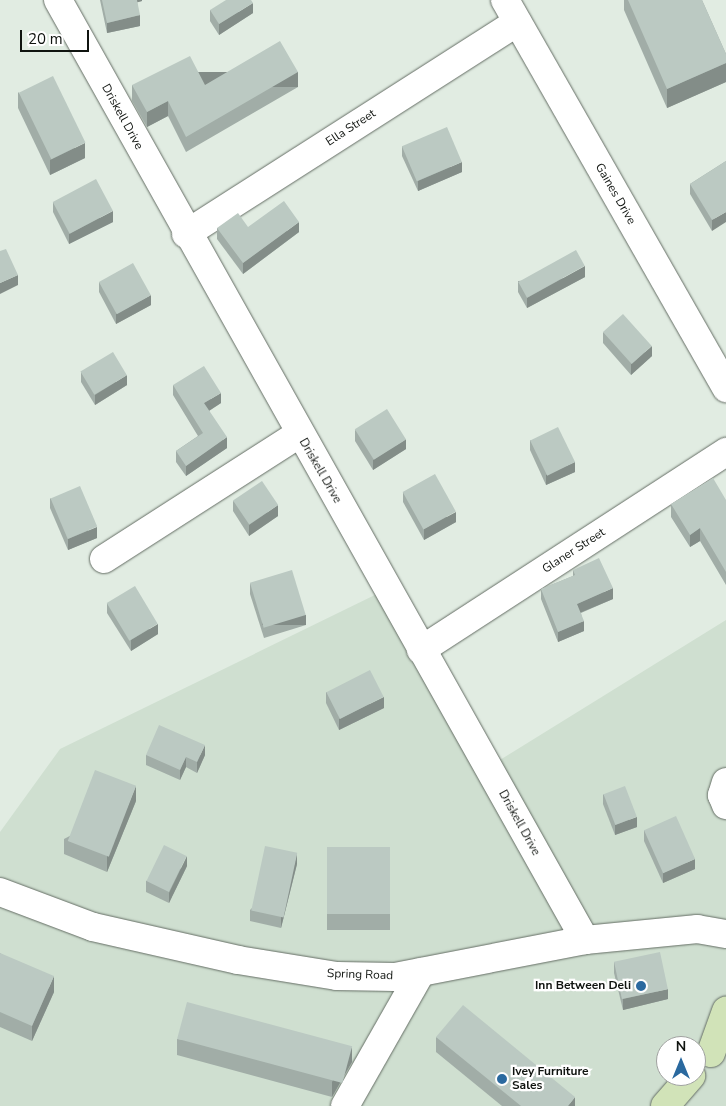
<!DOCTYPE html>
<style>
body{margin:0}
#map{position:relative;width:726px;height:1106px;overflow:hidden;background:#e1ece2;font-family:"Nunito Sans",sans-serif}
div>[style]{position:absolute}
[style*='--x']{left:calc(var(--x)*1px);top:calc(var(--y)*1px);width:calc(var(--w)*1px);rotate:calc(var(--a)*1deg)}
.built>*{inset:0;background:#cfdfd0}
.roads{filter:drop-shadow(0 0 1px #646d64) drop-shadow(0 0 1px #646d64)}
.minor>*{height:28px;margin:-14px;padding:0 14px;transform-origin:14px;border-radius:14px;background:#fff}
.major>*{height:28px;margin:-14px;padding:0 14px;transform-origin:14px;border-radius:14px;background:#d1e3b8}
.wall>*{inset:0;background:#a1ada7;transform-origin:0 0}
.shaded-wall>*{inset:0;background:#838d88;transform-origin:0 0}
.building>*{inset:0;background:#bbc9c2;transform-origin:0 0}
.dots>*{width:14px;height:14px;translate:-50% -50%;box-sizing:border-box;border:2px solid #fff;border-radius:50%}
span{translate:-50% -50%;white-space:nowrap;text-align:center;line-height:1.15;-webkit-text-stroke:4.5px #fff;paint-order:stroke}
.street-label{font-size:12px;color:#101410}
.poi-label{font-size:12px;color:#101410;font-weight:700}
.right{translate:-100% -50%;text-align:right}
.left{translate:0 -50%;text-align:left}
.north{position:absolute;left:656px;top:1036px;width:50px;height:50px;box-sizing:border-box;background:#fff;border:1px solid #9fa19f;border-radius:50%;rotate:0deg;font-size:14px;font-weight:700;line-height:20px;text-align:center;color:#101410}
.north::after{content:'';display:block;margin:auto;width:18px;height:22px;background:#2a699f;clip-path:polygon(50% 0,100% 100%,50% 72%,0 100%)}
.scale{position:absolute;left:20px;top:30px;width:69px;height:22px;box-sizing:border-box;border:2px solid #101410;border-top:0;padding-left:6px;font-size:15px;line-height:18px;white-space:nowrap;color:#101410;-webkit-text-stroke:4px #fff;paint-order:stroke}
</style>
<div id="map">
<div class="built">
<div style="clip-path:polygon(evenodd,381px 592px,495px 763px,726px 620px,726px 1106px,0 1106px,0 832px,60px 749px,381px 592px,666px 1046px,696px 1046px,696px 1076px,666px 1076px,666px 1046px)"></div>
</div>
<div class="roads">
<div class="minor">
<div style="--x:58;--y:0;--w:1078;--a:60.72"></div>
<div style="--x:505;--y:0;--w:447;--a:60.3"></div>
<div style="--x:186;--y:234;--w:393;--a:-32.6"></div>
<div style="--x:104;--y:559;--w:232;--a:-32.7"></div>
<div style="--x:421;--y:650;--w:364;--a:-33"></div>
<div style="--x:726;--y:782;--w:14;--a:107"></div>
<div style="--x:722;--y:795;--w:11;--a:68"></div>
<div style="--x:0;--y:892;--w:99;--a:20.6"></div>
<div style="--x:93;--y:927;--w:149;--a:12.8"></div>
<div style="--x:238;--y:960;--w:100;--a:9.2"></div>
<div style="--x:337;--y:976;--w:58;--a:1"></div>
<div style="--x:395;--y:977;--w:194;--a:-11"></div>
<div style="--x:585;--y:940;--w:113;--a:-5.6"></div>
<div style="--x:697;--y:929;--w:29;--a:10"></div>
<div style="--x:345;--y:1106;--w:154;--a:-60.4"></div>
</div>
<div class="major">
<div style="--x:711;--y:1053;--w:45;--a:-70.3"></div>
<div style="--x:665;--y:1106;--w:40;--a:-49"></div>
</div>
</div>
<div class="wall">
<div style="clip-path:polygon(100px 0,142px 0,142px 1px,137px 2px,140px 26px,107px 33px)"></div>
<div style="clip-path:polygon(624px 0,702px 0,726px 54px,726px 82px,667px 108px,624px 10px)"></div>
<div style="clip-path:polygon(210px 10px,253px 13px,219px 35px,210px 21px)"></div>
<div style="clip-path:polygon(132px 85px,298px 87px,186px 152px,168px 116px,147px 127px,132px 101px)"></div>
<div style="clip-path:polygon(18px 92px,85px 158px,50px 175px,18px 108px)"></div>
<div style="clip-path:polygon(402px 146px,462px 172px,418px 191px,402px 156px)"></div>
<div style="clip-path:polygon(726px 161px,712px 231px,690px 194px,690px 184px)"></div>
<div style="clip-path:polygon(53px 202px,113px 222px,69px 244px,53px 212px)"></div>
<div style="clip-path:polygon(248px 227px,299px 232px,243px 274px,217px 239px,217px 228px)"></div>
<div style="clip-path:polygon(585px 277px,527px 308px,518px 292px,518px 281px)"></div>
<div style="clip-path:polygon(99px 282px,151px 305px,116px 324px,99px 292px)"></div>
<div style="clip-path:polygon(603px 332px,652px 356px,631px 375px,603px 343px)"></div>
<div style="clip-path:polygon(81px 372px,127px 385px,95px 405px,81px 382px)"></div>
<div style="clip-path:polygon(173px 385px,221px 403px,209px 411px,227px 448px,186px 476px,176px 462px,176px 451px,198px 436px,173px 395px)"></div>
<div style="clip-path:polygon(355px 430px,406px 449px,373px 470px,355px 441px)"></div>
<div style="clip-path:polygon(530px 440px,575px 472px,546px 485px,530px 450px)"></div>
<div style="clip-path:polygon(403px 492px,456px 522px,424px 540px,403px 502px)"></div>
<div style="clip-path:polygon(50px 498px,97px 538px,68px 550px,50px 508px)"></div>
<div style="clip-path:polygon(726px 500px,726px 585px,700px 541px,690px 547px,671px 517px,671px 504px)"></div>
<div style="clip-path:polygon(233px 501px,278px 516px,249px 536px,233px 511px)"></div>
<div style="clip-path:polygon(573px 570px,613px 599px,581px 613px,584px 631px,558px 642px,541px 599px,541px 589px,573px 576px)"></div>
<div style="clip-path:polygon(250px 583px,306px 625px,264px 638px,250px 594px)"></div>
<div style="clip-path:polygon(107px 603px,158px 634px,131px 651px,107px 613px)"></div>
<div style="clip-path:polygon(326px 692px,384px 708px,339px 730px,326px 703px)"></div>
<div style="clip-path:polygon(146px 755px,205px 755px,197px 773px,186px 767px,180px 780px,146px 765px)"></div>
<div style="clip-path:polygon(603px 794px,637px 827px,615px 835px,603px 804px)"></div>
<div style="clip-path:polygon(136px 801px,107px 872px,64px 854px,64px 839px)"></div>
<div style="clip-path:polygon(644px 830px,695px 869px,663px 883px,644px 841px)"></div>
<div style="left:327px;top:847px;width:63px;height:83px"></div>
<div style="clip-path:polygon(297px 864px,281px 928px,250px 921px,250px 910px)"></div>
<div style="clip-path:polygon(187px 866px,169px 903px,146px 892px,146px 881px)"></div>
<div style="clip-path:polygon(0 953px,54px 992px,32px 1041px,0 1027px)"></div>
<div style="clip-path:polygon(614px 962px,668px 999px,623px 1010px,614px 973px)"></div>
<div style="clip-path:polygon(436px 1037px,575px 1106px,502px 1106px,436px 1052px)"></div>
<div style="clip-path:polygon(177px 1039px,352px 1062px,332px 1097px,177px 1055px)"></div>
</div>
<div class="shaded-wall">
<div style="clip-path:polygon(135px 0,142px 0,142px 1px,135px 3px)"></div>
<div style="clip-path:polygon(253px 3px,253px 13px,219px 35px,219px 24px)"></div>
<div style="clip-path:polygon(140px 15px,140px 26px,107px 33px,107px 23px)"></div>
<div style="clip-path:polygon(726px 63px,726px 82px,667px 108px,667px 89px)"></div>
<div style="left:298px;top:72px;width:15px;height:129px;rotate:90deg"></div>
<div style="clip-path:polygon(168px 101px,168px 116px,147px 127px,147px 112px)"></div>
<div style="clip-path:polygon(85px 143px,85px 158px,50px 175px,50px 160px)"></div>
<div style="clip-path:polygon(462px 162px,462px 172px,418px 191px,418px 181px)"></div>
<div style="clip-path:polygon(113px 211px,113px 222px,69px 244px,69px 234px)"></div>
<div style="clip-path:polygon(726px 212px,726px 222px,712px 231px,712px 220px)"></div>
<div style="clip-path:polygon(299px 222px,299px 232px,243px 274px,243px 263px)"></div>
<div style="clip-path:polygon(585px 266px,585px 277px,527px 308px,527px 298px)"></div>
<div style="clip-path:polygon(18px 275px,18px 285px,0 294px,0 283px)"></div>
<div style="clip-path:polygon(151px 295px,151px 305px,116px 324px,116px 314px)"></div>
<div style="clip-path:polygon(652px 346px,652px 356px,631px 375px,631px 364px)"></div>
<div style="clip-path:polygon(127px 375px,127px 385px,95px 405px,95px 395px)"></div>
<div style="clip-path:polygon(221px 393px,221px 403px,204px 414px,204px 403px)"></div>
<div style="clip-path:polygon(227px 437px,227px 448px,186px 476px,186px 466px)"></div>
<div style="clip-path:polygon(406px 439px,406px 449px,373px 470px,373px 460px)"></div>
<div style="clip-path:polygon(575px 462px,575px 472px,546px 485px,546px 475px)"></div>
<div style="clip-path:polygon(278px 505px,278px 516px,249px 536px,249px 525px)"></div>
<div style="clip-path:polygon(456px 512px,456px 522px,424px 540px,424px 529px)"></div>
<div style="clip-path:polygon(97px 527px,97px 538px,68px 550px,68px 539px)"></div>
<div style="clip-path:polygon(700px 528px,700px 541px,690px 547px,690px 535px)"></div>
<div style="clip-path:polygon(613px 588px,613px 599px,577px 614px,577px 604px)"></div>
<div style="left:306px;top:615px;width:10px;height:44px;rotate:90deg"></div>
<div style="clip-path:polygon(584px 621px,584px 631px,558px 642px,558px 632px)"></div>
<div style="clip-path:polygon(158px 624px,158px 634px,131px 651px,131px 640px)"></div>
<div style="clip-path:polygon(384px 697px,384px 708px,339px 730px,339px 719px)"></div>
<div style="clip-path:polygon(205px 745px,205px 755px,197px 773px,197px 762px)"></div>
<div style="clip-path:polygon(186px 757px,186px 767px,180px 780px,180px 770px)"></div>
<div style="clip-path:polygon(136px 786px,136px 801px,107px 872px,107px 856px)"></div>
<div style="clip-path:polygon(637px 817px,637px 827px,615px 835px,615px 825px)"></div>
<div style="clip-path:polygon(297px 853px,297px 864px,281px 928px,281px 918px)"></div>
<div style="clip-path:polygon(187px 856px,187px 866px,169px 903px,169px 893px)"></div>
<div style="clip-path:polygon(695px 859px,695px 869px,663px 883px,663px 873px)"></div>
<div style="clip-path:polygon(54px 976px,54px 992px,32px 1041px,32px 1026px)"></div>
<div style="clip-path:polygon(668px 989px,668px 999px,623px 1010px,623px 999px)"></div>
<div style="clip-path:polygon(352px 1047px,352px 1062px,332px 1097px,332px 1082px)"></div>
<div style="clip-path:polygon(575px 1097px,575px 1106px,568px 1106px)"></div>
</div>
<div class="building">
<div style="clip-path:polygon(102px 0,137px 0,140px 15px,107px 23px)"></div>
<div style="clip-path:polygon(226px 0,251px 0,253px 3px,219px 24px,210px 10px)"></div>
<div style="clip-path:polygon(628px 0,702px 0,726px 54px,726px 63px,667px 89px)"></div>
<div style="clip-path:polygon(280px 41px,298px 72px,186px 137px,168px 101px,147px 112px,132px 85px,190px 56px,205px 85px)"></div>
<div style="left:53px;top:76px;width:74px;height:38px;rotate:64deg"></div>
<div style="left:447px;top:127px;width:38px;height:49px;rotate:67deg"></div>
<div style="clip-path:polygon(726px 161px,726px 212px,712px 220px,690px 184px)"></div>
<div style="left:96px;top:179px;width:36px;height:49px;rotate:62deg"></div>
<div style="clip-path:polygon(284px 201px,299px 222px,243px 263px,217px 228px,238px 213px,248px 227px)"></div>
<div style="clip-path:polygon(6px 249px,18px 275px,0 283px,0 251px)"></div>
<div style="left:576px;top:250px;width:18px;height:66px;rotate:61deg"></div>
<div style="left:133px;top:263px;width:37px;height:39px;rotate:61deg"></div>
<div style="left:623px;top:314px;width:43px;height:27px;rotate:48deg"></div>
<div style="left:113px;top:352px;width:27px;height:38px;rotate:59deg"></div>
<div style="clip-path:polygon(204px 366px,221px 393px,204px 403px,227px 437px,186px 466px,176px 451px,203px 433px,173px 385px)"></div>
<div style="left:387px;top:409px;width:36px;height:38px;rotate:58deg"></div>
<div style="left:558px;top:427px;width:39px;height:31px;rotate:64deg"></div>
<div style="left:435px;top:474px;width:43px;height:37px;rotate:61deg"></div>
<div style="clip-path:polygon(713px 478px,726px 500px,726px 572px,700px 528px,690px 535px,671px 504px)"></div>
<div style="left:262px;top:481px;width:29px;height:35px;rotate:56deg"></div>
<div style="left:80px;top:486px;width:44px;height:32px;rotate:67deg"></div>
<div style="clip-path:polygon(599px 558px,613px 588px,577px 604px,584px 621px,558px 632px,541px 589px,575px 575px,573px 570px)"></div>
<div style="left:292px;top:570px;width:47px;height:44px;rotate:73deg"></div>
<div style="left:135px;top:586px;width:44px;height:33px;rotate:59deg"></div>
<div style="left:370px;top:670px;width:30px;height:49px;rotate:63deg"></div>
<div style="clip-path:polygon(159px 725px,205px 745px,197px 762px,186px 757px,180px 770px,146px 755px)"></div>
<div style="left:95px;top:770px;width:44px;height:76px;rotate:21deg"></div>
<div style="left:625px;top:786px;width:33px;height:23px;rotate:69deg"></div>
<div style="left:676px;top:816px;width:47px;height:35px;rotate:66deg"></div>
<div style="left:164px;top:845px;width:25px;height:40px;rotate:26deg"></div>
<div style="left:265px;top:846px;width:33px;height:66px;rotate:12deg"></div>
<div style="left:327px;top:847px;width:63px;height:67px"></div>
<div style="left:660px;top:952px;width:38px;height:47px;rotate:78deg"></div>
<div style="clip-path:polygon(0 953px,54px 976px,32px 1026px,0 1012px)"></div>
<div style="left:187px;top:1002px;width:171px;height:38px;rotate:15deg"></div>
<div style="clip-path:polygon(463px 1005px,575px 1097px,568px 1106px,521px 1106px,436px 1037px)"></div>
</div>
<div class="dots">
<div style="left:641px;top:986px;background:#2a699f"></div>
<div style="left:502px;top:1079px;background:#2a699f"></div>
</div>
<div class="street-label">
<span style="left:122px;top:117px;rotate:61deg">Driskell Drive</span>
<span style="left:351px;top:128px;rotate:-33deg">Ella Street</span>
<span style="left:615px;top:194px;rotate:60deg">Gaines Drive</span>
<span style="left:320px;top:471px;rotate:60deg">Driskell Drive</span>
<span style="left:574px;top:551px;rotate:-33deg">Glaner Street</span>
<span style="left:519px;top:823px;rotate:61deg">Driskell Drive</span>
<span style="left:360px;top:975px;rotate:2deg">Spring Road</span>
</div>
<div class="poi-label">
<span class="right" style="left:631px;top:986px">Inn Between Deli</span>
<span class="left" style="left:512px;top:1079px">Ivey Furniture<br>Sales</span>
</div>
<div class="north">N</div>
<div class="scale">20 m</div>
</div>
